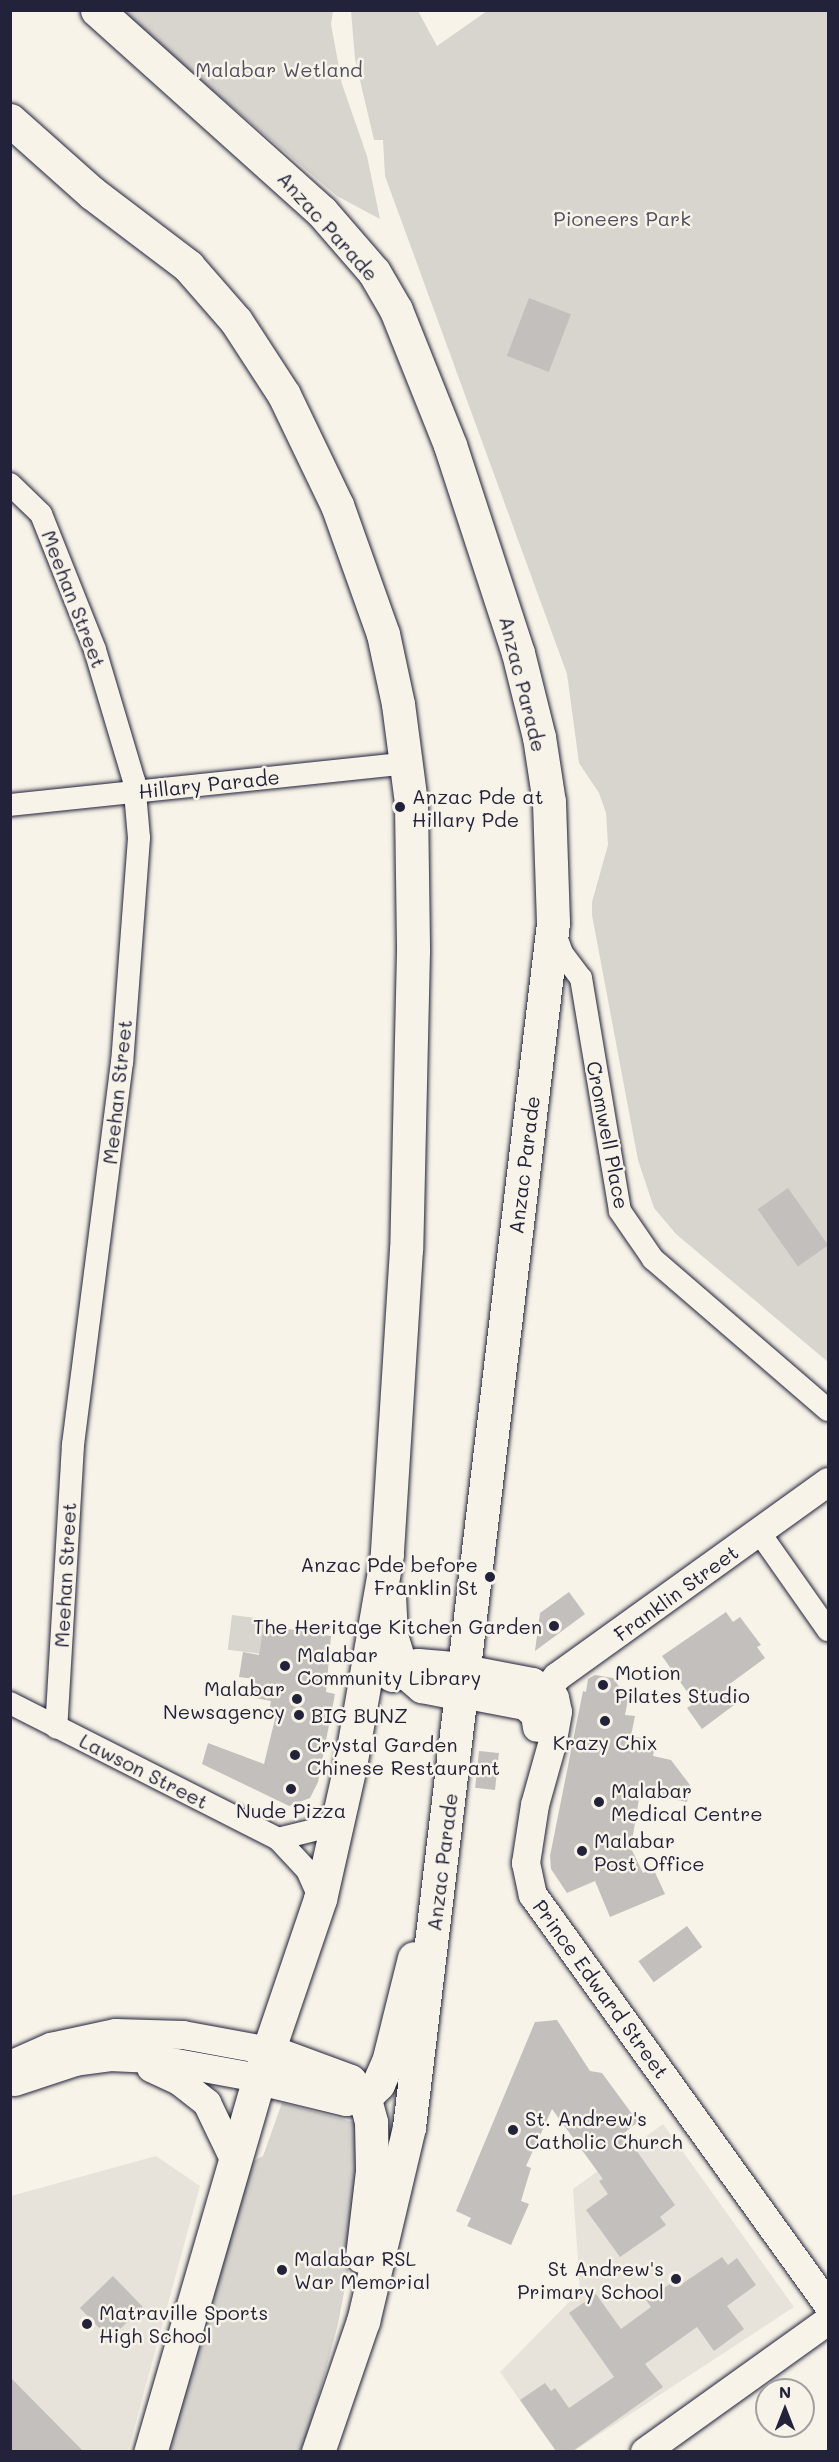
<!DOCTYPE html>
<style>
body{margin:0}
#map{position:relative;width:839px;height:2462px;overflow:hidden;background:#f7f3e8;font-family:Mali,sans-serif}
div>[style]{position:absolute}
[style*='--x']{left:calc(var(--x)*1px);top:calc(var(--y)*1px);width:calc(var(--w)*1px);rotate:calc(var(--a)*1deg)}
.built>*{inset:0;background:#e7e3db}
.green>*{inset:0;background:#d8d5cf;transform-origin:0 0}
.building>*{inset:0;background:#c2bfbd;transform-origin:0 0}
.roads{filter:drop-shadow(0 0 2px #22223b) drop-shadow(0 0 2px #22223b)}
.minor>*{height:22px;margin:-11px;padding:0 11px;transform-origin:11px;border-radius:11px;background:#f7f3e8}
.tertiary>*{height:28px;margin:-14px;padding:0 14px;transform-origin:14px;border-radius:14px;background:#f7f3e8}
.primary>*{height:33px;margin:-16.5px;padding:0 16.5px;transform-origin:16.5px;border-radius:16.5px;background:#f7f3e8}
.dots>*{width:16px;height:16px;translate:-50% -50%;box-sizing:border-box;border:3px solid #f7f3e8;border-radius:50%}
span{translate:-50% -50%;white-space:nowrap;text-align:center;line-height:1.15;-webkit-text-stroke:5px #f7f3e8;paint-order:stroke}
.park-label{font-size:20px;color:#504f60}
.street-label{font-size:20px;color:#22223b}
.poi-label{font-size:20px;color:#22223b}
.left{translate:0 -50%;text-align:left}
.right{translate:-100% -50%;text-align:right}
.frame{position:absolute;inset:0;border:12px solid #22223b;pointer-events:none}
.north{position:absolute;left:755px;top:2378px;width:60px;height:60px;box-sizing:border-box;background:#f7f3e8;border:2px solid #a29fa3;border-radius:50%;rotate:0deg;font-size:16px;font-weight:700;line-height:24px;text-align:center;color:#22223b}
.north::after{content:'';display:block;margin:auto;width:21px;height:27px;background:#22223b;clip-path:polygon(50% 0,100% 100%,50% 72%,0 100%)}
</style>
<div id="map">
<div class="built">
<div style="clip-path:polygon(663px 2124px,794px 2307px,574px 2451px,556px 2451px,500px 2372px,580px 2291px,573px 2189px)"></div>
<div style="clip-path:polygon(156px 2156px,200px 2186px,128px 2451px,11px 2452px,11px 2196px)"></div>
</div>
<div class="green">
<div style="clip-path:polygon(119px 11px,333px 11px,331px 24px,342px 84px,367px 156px,380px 219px,337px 196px)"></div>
<div style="clip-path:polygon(351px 11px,418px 11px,437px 46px,487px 11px,828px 11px,828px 1362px,676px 1234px,654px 1208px,638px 1160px,592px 915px,592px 902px,608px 845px,606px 813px,599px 793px,579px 763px,567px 674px,385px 176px,383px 140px,374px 140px,355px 59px)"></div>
<div style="left:232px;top:1615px;width:33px;height:35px;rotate:7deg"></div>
<div style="clip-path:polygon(282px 2103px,364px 2125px,361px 2203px,338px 2324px,304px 2451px,165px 2452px,246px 2165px,263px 2156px)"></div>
</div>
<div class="building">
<div style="left:529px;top:298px;width:45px;height:62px;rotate:21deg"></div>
<div style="left:788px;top:1188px;width:70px;height:37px;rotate:55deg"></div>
<div style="clip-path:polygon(569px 1592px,585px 1614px,535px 1651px,540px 1613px)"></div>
<div style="clip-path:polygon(726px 1612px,733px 1622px,740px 1617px,761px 1645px,757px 1647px,765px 1658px,727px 1686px,738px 1702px,702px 1729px,687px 1708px,695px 1703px,662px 1656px)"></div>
<div style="clip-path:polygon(264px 1625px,331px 1636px,326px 1692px,335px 1694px,318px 1782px,310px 1798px,289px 1806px,202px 1764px,208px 1743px,264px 1764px,275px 1719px,268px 1717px,271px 1701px,250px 1697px,254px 1679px,239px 1677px,243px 1652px,259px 1655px)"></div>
<div style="clip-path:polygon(595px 1675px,613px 1678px,628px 1699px,625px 1715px,635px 1716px,631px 1736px,646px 1739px,645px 1744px,655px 1746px,653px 1756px,671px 1760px,690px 1785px,687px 1802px,640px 1793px,632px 1841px,628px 1842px,643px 1873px,653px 1868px,665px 1894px,610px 1917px,595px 1881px,567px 1893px,551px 1869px,550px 1856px,583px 1691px,586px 1692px,588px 1679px)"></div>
<div style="left:479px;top:1751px;width:20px;height:37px;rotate:6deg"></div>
<div style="left:687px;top:1926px;width:26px;height:60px;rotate:54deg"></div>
<div style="clip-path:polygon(557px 2020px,590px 2071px,602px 2073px,638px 2122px,624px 2133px,675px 2205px,660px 2217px,666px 2225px,620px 2257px,586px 2210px,608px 2194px,599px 2181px,603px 2179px,552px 2109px,526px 2166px,531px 2168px,521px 2201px,529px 2204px,511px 2245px,467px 2226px,471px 2218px,456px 2211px,535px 2022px)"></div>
<div style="clip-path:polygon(722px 2257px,728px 2265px,737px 2258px,756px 2285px,727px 2306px,744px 2329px,714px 2351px,697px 2327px,645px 2364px,663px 2387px,573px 2451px,556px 2451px,520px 2400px,545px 2383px,551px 2391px,555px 2388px,569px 2408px,614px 2377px,569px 2313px,596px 2294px,621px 2329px,651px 2307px,646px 2300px,673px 2282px,677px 2287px)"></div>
<div style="left:113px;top:2276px;width:43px;height:46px;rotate:46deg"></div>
<div style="clip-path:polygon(10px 2377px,83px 2451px,10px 2451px)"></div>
</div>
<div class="roads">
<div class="minor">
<div style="--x:10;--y:484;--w:43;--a:44.1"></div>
<div style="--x:41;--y:514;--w:146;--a:68.3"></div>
<div style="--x:95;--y:650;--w:137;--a:73.4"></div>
<div style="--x:134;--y:781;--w:57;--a:85"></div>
<div style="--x:139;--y:838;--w:225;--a:94.3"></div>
<div style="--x:122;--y:1062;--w:386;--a:97.3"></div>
<div style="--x:73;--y:1445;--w:283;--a:93.4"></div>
<div style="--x:10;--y:805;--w:399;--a:-6"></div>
<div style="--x:554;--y:931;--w:23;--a:70"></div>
<div style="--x:562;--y:953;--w:31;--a:53"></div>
<div style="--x:581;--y:978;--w:236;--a:80.5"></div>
<div style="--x:620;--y:1211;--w:58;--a:55.5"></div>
<div style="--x:653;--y:1259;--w:231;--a:40.8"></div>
<div style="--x:759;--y:1532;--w:120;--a:54.9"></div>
<div style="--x:10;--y:1703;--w:301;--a:26.9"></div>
<div style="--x:278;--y:1839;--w:42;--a:46.9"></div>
<div style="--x:307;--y:1870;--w:32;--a:66"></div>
<div style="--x:278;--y:1839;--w:41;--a:-14"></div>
<div style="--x:318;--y:1829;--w:24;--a:-33"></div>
</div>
<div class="tertiary">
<div style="--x:465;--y:1669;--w:69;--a:10.8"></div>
<div style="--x:533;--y:1682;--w:27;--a:36"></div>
<div style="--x:555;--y:1698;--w:14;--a:78"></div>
<div style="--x:558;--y:1712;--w:29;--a:100"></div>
<div style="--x:553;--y:1741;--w:66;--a:105.7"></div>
<div style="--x:535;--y:1805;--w:59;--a:98.8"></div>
<div style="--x:526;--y:1863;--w:33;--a:78"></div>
<div style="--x:533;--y:1895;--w:505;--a:54.26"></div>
<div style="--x:462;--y:1694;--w:64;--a:10.8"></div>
<div style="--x:525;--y:1706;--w:13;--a:42"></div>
<div style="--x:535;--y:1715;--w:13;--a:81"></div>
<div style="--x:531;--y:1710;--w:42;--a:-51.8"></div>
<div style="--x:557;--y:1677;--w:334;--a:-35.7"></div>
<div style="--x:10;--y:2065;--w:45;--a:-23.7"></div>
<div style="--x:51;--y:2047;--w:66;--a:-12.2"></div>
<div style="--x:116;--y:2033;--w:67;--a:1.7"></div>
<div style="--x:183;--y:2035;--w:87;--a:10.5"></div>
<div style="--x:151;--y:2068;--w:31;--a:25"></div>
<div style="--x:179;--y:2081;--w:36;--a:38"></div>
<div style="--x:207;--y:2103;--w:62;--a:64.3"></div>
<div style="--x:15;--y:2082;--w:63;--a:-18.4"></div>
<div style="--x:75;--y:2062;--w:34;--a:-8"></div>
<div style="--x:109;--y:2057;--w:46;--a:2.5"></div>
<div style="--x:155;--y:2059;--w:106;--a:10.4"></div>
<div style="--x:645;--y:2452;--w:225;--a:-35.6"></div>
</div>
<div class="primary">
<div style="--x:97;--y:10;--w:302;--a:41.9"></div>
<div style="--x:322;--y:212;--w:79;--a:49.1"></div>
<div style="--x:374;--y:272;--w:44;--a:59.9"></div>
<div style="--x:396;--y:310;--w:145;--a:68.2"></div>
<div style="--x:450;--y:445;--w:219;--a:71.9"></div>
<div style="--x:518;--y:653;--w:87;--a:76"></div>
<div style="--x:539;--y:737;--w:66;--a:81.3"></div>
<div style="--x:549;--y:802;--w:121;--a:88.1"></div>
<div style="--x:553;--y:923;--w:1213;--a:96.82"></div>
<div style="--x:409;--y:2127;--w:199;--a:103.3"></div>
<div style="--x:363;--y:2321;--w:139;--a:109"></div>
<div style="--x:10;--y:120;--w:110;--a:41.7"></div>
<div style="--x:92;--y:193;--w:121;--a:37.2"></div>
<div style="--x:188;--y:266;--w:73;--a:48.9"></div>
<div style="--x:236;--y:321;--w:88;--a:57"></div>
<div style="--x:284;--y:395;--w:122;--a:64.3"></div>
<div style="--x:337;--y:505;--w:137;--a:70.4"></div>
<div style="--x:383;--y:634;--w:72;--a:77.9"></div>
<div style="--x:398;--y:704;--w:100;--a:82.5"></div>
<div style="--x:411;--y:803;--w:148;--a:89.2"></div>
<div style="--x:413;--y:951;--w:298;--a:91.3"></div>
<div style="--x:406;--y:1249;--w:306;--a:93.6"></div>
<div style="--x:387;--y:1554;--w:215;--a:99.9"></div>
<div style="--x:350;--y:1766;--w:136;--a:102.7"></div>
<div style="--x:320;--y:1899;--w:189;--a:108.8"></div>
<div style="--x:259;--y:2078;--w:390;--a:106.2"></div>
<div style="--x:389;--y:1596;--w:39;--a:87"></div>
<div style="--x:391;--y:1635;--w:34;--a:73"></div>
<div style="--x:401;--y:1668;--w:28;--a:41"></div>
<div style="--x:422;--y:1686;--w:41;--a:11.3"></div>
<div style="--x:392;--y:1675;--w:11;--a:-38"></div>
<div style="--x:401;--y:1668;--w:17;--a:-10"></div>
<div style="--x:418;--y:1665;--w:47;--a:4.9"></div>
<div style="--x:269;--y:2051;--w:86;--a:20.3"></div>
<div style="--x:350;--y:2081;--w:27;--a:54"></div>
<div style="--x:366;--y:2103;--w:20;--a:75"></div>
<div style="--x:371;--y:2122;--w:49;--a:88.8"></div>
<div style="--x:372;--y:2171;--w:86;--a:96.7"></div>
<div style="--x:259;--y:2078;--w:89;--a:13.6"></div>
<div style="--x:346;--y:2099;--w:24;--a:-15"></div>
<div style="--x:369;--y:2093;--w:13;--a:-45"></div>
<div style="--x:378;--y:2084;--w:24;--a:-66"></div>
<div style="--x:388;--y:2062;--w:107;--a:-76"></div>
</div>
</div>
<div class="dots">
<div style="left:400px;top:807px;background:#22223b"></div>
<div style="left:490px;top:1577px;background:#22223b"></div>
<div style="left:554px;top:1626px;background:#22223b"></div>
<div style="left:285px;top:1666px;background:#22223b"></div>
<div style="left:603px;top:1685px;background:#22223b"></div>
<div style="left:297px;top:1699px;background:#22223b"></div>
<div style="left:299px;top:1715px;background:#22223b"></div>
<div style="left:605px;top:1721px;background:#22223b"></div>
<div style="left:295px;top:1755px;background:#22223b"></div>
<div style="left:291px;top:1789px;background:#22223b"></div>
<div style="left:599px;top:1802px;background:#22223b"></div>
<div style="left:582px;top:1851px;background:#22223b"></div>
<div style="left:513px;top:2130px;background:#22223b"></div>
<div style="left:282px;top:2270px;background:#22223b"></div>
<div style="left:676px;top:2279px;background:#22223b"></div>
<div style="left:87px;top:2324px;background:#22223b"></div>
</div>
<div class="park-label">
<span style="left:279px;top:69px">Malabar Wetland</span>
<span style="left:622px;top:218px">Pioneers Park</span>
</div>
<div class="street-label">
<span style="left:328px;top:226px;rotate:48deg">Anzac Parade</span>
<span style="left:74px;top:599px;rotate:69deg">Meehan Street</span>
<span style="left:523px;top:684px;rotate:76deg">Anzac Parade</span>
<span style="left:209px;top:784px;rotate:-6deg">Hillary Parade</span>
<span style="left:117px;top:1092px;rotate:-84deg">Meehan Street</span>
<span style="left:608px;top:1135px;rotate:79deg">Cromwell Place</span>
<span style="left:524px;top:1165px;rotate:-83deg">Anzac Parade</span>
<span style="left:65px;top:1575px;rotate:-87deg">Meehan Street</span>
<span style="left:676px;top:1593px;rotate:-36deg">Franklin Street</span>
<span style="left:144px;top:1771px;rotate:27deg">Lawson Street</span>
<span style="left:442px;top:1862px;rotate:-83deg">Anzac Parade</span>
<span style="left:601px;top:1989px;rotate:54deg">Prince Edward Street</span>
</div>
<div class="poi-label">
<span class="left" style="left:412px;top:808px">Anzac Pde at<br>Hillary Pde</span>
<span class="right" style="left:478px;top:1576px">Anzac Pde before<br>Franklin St</span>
<span class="right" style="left:542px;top:1626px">The Heritage Kitchen Garden</span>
<span class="left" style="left:297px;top:1666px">Malabar<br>Community Library</span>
<span class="left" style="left:615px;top:1684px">Motion<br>Pilates Studio</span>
<span class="right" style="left:285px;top:1700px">Malabar<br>Newsagency</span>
<span class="left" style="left:311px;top:1715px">BIG BUNZ</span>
<span style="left:605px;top:1742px">Krazy Chix</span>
<span class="left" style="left:307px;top:1756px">Crystal Garden<br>Chinese Restaurant</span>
<span class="left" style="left:611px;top:1802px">Malabar<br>Medical Centre</span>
<span style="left:291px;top:1810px">Nude Pizza</span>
<span class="left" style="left:594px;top:1852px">Malabar<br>Post Office</span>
<span class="left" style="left:525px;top:2130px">St. Andrew's<br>Catholic Church</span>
<span class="left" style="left:294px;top:2270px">Malabar RSL<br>War Memorial</span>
<span class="right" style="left:664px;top:2280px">St Andrew's<br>Primary School</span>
<span class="left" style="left:99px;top:2324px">Matraville Sports<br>High School</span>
</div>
<div class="frame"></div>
<div class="north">N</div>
</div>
